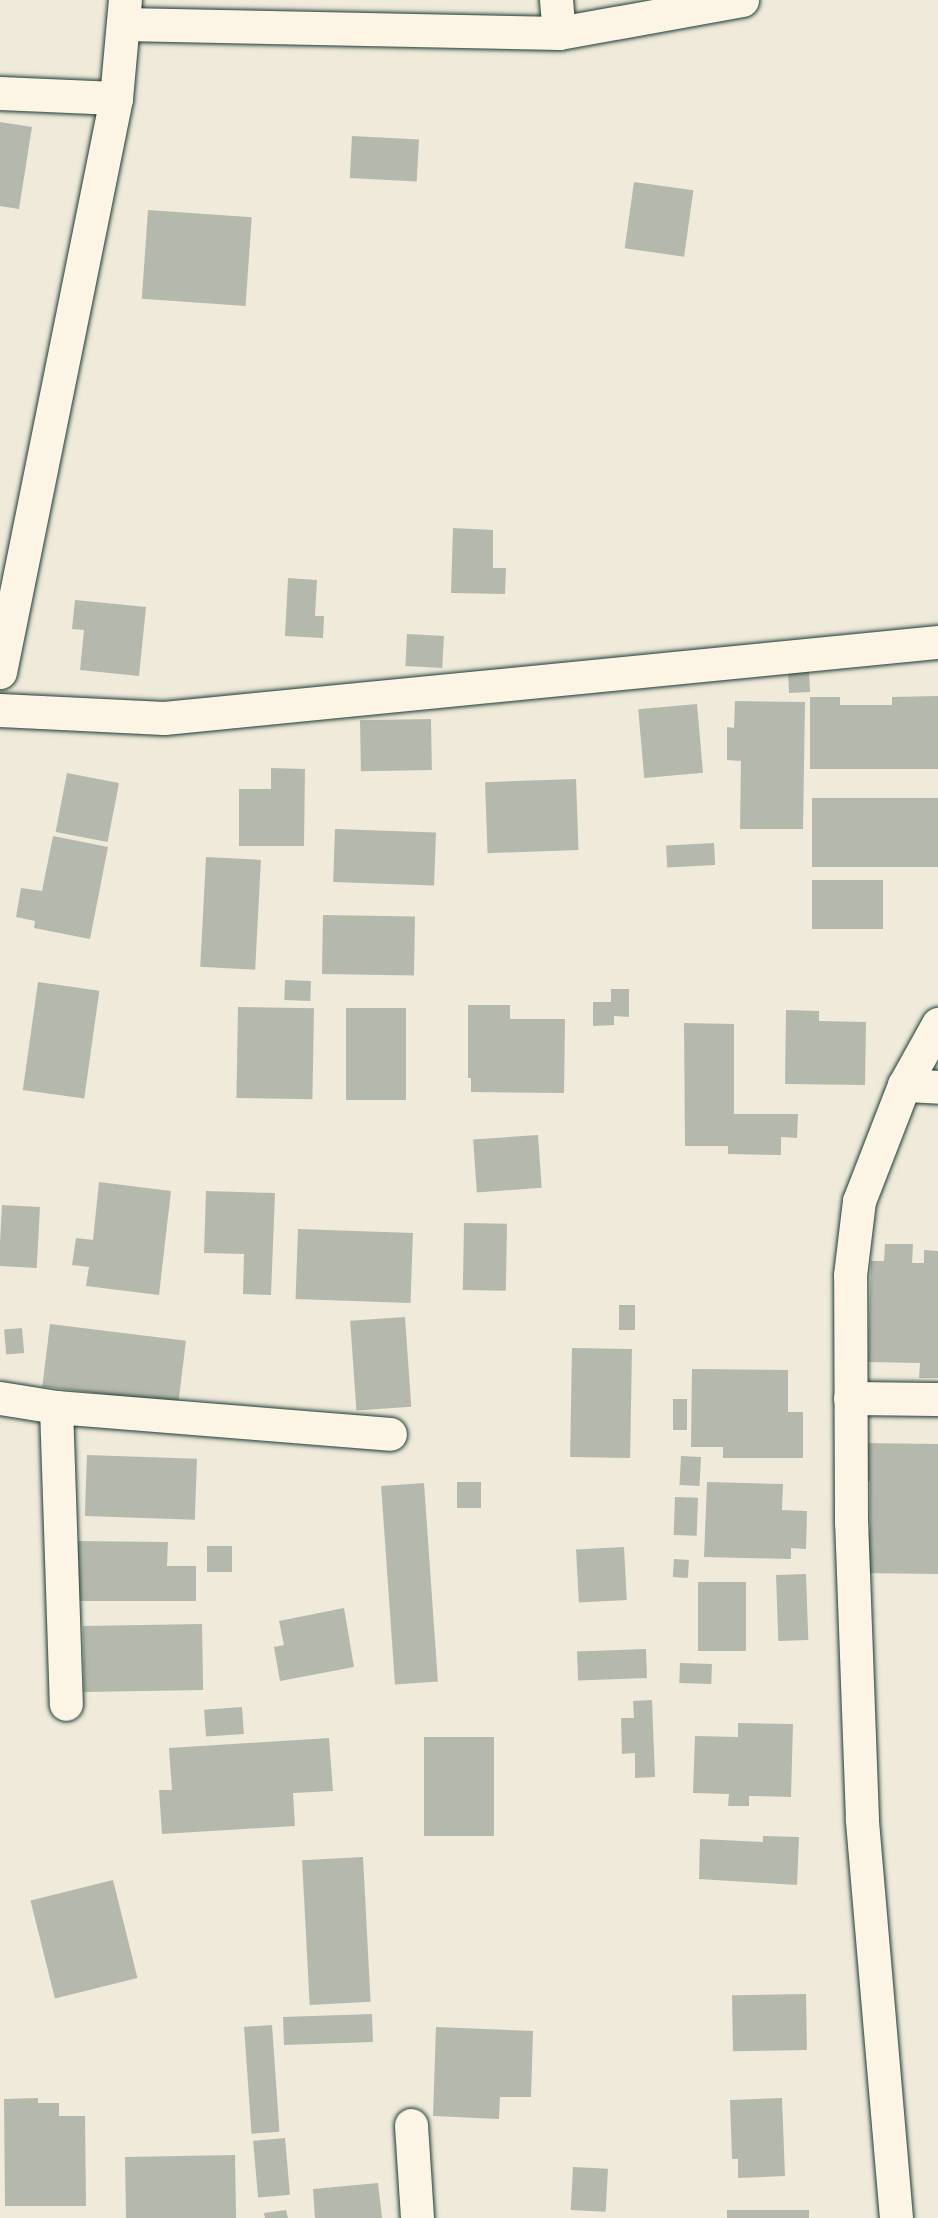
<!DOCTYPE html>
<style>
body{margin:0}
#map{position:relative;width:938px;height:2218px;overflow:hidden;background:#efeada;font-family:"Playpen Sans",sans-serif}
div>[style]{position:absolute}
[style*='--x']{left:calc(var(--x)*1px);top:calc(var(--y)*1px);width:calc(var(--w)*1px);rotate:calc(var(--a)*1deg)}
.building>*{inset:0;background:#b5b9ad;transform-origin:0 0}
.roads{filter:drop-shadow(0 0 2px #1f3d34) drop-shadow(0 0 2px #1f3d34)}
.minor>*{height:33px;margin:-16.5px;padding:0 16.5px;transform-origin:16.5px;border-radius:16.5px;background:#fcf5e5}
span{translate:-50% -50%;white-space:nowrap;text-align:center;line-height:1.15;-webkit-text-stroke:4.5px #fcf5e5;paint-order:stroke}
</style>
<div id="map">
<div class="building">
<div style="clip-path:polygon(0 122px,32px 127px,19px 209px,0 206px)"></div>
<div style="left:352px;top:136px;width:67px;height:42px;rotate:3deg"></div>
<div style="left:634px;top:182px;width:60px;height:67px;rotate:8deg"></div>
<div style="left:148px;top:210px;width:104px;height:89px;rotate:4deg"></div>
<div style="clip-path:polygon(453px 528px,493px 530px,493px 568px,506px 568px,505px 594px,451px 593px)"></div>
<div style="clip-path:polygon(288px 578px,317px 580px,315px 616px,324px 616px,323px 638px,285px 636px)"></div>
<div style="clip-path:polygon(75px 600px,146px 607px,139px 676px,80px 670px,84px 630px,72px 629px)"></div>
<div style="left:407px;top:634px;width:37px;height:32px;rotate:3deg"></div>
<div style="left:809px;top:671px;width:21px;height:21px;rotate:87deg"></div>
<div style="clip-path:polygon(938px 696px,938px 769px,810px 769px,810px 697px,840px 697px,840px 705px,892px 705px,892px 697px)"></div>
<div style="clip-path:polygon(735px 701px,805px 702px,803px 829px,740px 829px,741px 761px,727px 760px,727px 727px,734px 728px)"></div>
<div style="left:697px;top:704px;width:69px;height:59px;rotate:85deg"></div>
<div style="left:431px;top:719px;width:51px;height:71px;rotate:89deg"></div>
<div style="clip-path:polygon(271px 768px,305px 769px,304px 846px,239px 846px,239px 789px,271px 789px)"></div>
<div style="left:67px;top:773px;width:53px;height:60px;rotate:11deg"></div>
<div style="left:576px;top:779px;width:71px;height:91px;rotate:88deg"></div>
<div style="left:812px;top:798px;width:126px;height:69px"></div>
<div style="left:335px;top:829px;width:101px;height:53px;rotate:2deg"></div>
<div style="clip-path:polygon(53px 836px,108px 847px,90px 939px,34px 928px,35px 921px,16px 917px,21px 888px,42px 891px)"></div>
<div style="left:714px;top:843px;width:22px;height:48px;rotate:87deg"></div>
<div style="left:206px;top:857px;width:55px;height:110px;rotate:3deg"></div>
<div style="left:812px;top:880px;width:71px;height:49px"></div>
<div style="left:323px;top:915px;width:92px;height:59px;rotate:1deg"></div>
<div style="left:285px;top:980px;width:26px;height:20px;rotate:2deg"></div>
<div style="left:38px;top:982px;width:62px;height:109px;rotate:8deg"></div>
<div style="clip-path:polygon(611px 989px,629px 989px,629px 1017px,614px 1016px,614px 1025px,593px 1026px,593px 1002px,611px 1002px)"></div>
<div style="clip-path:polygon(468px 1005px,510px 1005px,510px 1019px,565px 1019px,564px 1093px,471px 1092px,471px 1078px,468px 1078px)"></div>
<div style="left:238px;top:1007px;width:76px;height:91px;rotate:1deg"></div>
<div style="left:346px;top:1008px;width:60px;height:92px"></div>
<div style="clip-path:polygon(786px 1010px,819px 1011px,819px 1021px,866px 1022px,865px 1085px,785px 1084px)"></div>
<div style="clip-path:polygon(684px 1023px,734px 1024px,734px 1114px,798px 1114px,797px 1138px,781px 1137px,781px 1155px,728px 1154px,728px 1146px,685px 1146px)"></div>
<div style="left:538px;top:1135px;width:53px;height:65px;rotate:86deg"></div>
<div style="clip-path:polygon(99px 1182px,171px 1191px,159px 1295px,86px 1286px,89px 1267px,72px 1265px,76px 1238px,93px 1240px)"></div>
<div style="clip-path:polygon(206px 1191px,275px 1193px,271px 1295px,243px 1294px,244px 1254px,204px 1253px)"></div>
<div style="left:2px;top:1205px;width:38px;height:61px;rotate:3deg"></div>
<div style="left:464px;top:1223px;width:43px;height:67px;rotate:1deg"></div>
<div style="left:298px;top:1229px;width:115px;height:70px;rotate:2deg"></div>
<div style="clip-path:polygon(885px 1244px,913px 1244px,912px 1263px,924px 1263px,924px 1250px,938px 1251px,938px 1378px,919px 1378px,920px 1363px,868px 1362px,871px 1261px,884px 1261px)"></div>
<div style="left:619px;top:1305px;width:16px;height:25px"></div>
<div style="left:405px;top:1317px;width:90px;height:55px;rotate:86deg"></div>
<div style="left:50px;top:1324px;width:137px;height:63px;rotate:7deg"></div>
<div style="left:22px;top:1328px;width:25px;height:18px;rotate:85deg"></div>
<div style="left:572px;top:1348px;width:60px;height:109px;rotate:1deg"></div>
<div style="clip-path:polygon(692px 1369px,788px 1370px,788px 1412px,803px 1412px,803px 1458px,723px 1458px,723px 1447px,691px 1447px)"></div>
<div style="left:673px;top:1399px;width:14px;height:31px"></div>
<div style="clip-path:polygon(860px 1443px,938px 1444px,938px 1574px,860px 1573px,860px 1531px,870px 1531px,870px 1481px,860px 1481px)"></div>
<div style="left:87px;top:1455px;width:110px;height:61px;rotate:2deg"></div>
<div style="left:681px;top:1456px;width:20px;height:29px;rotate:3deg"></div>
<div style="left:457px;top:1482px;width:24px;height:26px"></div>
<div style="clip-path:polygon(707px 1482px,783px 1484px,782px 1510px,807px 1511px,806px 1549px,791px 1548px,791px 1559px,704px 1557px)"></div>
<div style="left:424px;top:1483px;width:199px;height:43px;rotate:86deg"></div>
<div style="left:675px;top:1497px;width:23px;height:38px;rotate:2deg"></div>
<div style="clip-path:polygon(74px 1541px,168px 1542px,167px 1566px,196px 1566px,196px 1601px,74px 1601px)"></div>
<div style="left:207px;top:1546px;width:25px;height:26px"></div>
<div style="left:624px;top:1547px;width:53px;height:48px;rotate:87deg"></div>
<div style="left:674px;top:1559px;width:15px;height:18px;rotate:4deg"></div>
<div style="left:806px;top:1574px;width:66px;height:30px;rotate:88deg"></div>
<div style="left:698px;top:1582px;width:48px;height:69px"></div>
<div style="clip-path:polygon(344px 1608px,354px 1667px,280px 1681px,274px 1647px,284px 1645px,279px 1621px)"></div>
<div style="left:202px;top:1624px;width:66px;height:119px;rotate:89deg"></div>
<div style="left:646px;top:1649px;width:29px;height:69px;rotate:88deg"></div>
<div style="left:680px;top:1663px;width:32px;height:20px;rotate:2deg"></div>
<div style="clip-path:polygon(652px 1700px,655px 1777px,635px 1778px,635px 1753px,622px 1754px,621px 1718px,634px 1718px,633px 1701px)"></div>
<div style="left:242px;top:1707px;width:27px;height:38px;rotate:86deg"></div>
<div style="clip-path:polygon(738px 1723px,793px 1724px,791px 1797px,749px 1796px,749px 1806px,728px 1806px,729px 1794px,693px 1793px,695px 1736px,738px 1737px)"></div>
<div style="left:424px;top:1737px;width:70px;height:99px"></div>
<div style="clip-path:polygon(329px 1738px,333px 1791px,293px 1793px,295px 1826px,162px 1834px,159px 1790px,172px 1790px,169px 1748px)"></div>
<div style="clip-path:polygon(763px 1836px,799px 1837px,797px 1885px,699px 1879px,700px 1839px,763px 1842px)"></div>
<div style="left:363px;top:1857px;width:145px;height:61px;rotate:87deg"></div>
<div style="left:113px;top:1880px;width:101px;height:85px;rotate:76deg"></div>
<div style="left:806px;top:1994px;width:56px;height:74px;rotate:89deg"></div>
<div style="left:372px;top:2014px;width:28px;height:89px;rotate:88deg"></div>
<div style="left:272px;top:2025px;width:107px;height:28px;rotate:86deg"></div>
<div style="clip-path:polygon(436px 2027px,533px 2031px,531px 2097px,500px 2097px,499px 2119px,433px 2116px)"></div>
<div style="clip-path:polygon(38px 2098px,38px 2103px,59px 2103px,59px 2116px,85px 2116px,86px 2206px,5px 2206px,4px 2099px)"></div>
<div style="clip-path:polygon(782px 2098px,785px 2176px,738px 2178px,738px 2159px,732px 2159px,730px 2100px)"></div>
<div style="left:285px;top:2138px;width:57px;height:32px;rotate:85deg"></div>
<div style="left:235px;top:2155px;width:63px;height:110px;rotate:89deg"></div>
<div style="left:573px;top:2167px;width:35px;height:43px;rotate:3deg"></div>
<div style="clip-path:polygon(378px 2183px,382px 2218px,315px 2218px,313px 2189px)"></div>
<div style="clip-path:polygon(286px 2210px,288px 2218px,265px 2218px,264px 2213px)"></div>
<div style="left:727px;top:2210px;width:82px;height:8px"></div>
</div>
<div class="roads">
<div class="minor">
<div style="--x:556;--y:0;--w:33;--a:85"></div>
<div style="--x:124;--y:24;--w:435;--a:1.2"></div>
<div style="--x:559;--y:33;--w:186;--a:-10.2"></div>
<div style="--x:0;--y:93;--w:116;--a:2.5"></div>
<div style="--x:0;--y:672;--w:586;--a:-78.57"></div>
<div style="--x:116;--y:98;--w:98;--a:-84.8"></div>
<div style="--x:0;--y:710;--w:164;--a:2.8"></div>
<div style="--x:164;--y:718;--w:778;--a:-5.61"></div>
<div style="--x:904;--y:1085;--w:34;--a:3"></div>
<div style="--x:0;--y:1398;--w:57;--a:9.1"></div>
<div style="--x:56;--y:1407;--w:335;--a:4.6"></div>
<div style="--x:850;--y:1398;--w:88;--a:0.7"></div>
<div style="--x:56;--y:1407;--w:297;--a:88.1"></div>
<div style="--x:411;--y:2125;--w:93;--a:86.3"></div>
<div style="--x:896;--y:2218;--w:400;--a:-94.9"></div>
<div style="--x:862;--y:1819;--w:296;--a:-92.1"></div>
<div style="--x:851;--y:1523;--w:248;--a:-90.2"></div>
<div style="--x:850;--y:1275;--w:75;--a:-83.1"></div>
<div style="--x:859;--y:1201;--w:124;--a:-68.8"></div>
<div style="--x:904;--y:1085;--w:70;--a:-60.9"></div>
</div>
</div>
</div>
